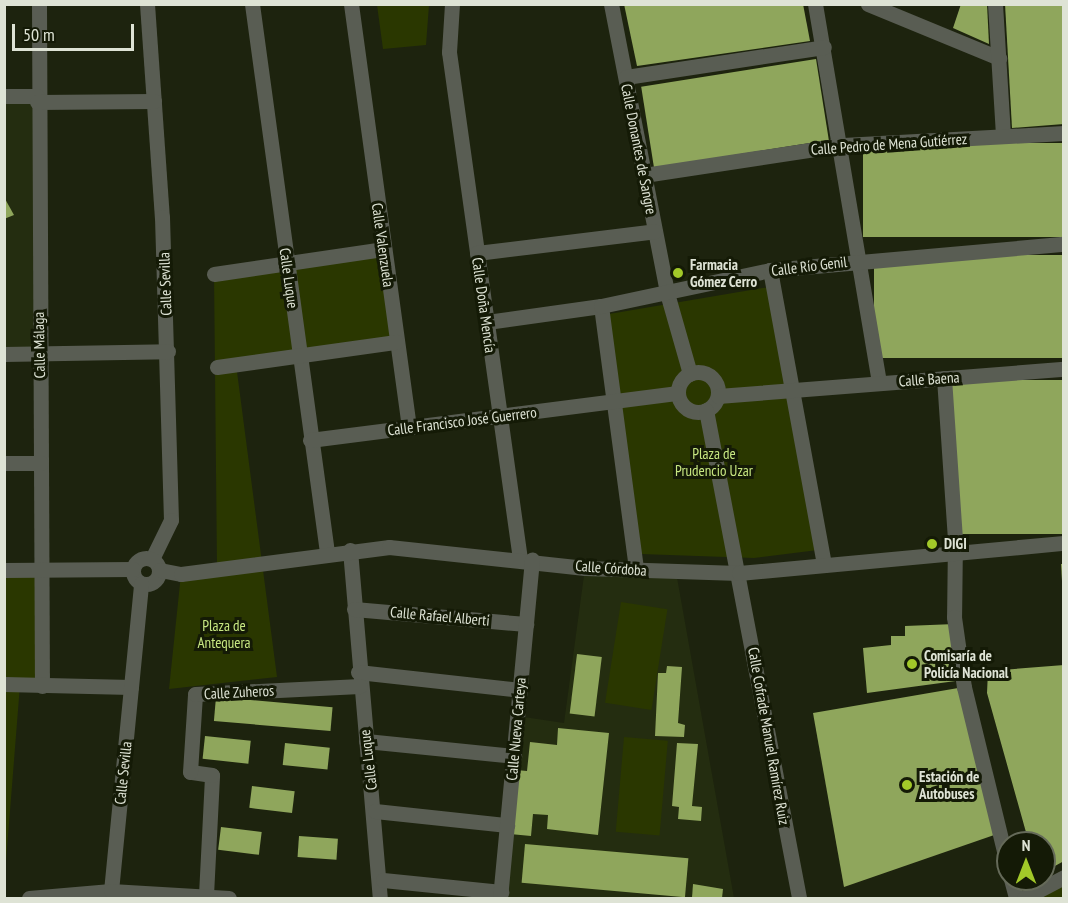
<!DOCTYPE html>
<meta charset="utf-8">
<style>
body{margin:0}
#map{position:relative;width:1068px;height:903px;overflow:hidden;background:#1d230e;font-family:"PT Sans Narrow",sans-serif}
div>[style]{position:absolute}
[style*='--x']{left:calc(var(--x)*1px);top:calc(var(--y)*1px);width:calc(var(--w)*1px);rotate:calc(var(--a)*1deg)}
.built>*{inset:0;background:#242d10;transform-origin:0 0}
.green>*{inset:0;background:#2a3700;transform-origin:0 0}
.building>*{inset:0;background:#8fa65c;transform-origin:0 0}
.street>*{height:15px;margin:-7.5px;padding:0 7.5px;transform-origin:7.5px;border-radius:7.5px;background:#595d53}
.street>.ring{margin:-7.5px;padding:0;box-sizing:content-box;background:none;border:15px solid #595d53;border-radius:50%}
.dots>*{width:16px;height:16px;translate:-50% -50%;box-sizing:border-box;border:3px solid #141a06;border-radius:50%}
span{translate:-50% -50%;white-space:nowrap;text-align:center;line-height:1.15;-webkit-text-stroke:6px #141a06;paint-order:stroke}
.street-label{font-size:15px;color:#dee3d5}
.poi-label{font-size:15px;color:#dee3d5;font-weight:700}
.left{translate:0 -50%;text-align:left}
.park-label{font-size:15px;color:#c7e781}
.frame{position:absolute;inset:0;border:6px solid #dee3d5;pointer-events:none}
.north{position:absolute;left:996px;top:831px;width:60px;height:60px;box-sizing:border-box;background:#141a06;border:2px solid #656a59;border-radius:50%;rotate:0deg;font-size:16px;font-weight:700;line-height:24px;text-align:center;color:#dee3d5}
.north::after{content:'';display:block;margin:auto;width:21px;height:27px;background:#a2c929;clip-path:polygon(50% 0,100% 100%,50% 72%,0 100%)}
.scale{position:absolute;left:12px;top:24px;width:122px;height:27px;box-sizing:border-box;border:3px solid #dee3d5;border-top:0;padding-left:8px;font-size:18px;line-height:21px;white-space:nowrap;color:#dee3d5;-webkit-text-stroke:4px #141a06;paint-order:stroke}
</style>
<div id="map">
<div class="built">
<div style="left:37px;top:96px;width:258px;height:33px;rotate:90deg"></div>
<div style="clip-path:polygon(585px 568px,676px 572px,734px 898px,500px 898px,517px 716px,564px 723px)"></div>
</div>
<div class="green">
<div style="clip-path:polygon(377px 5px,429px 5px,426px 45px,383px 49px)"></div>
<div style="clip-path:polygon(384px 249px,396px 342px,236px 364px,277px 677px,169px 689px,181px 574px,217px 568px,214px 274px)"></div>
<div style="clip-path:polygon(769px 287px,818px 550px,754px 558px,641px 554px,609px 314px)"></div>
<div style="clip-path:polygon(5px 570px,41px 570px,42px 686px,20px 685px,5px 874px)"></div>
<div style="left:621px;top:602px;width:47px;height:102px;rotate:9deg"></div>
<div style="left:624px;top:737px;width:44px;height:95px;rotate:5deg"></div>
<div style="clip-path:polygon(1063px 877px,1063px 898px,1024px 898px)"></div>
</div>
<div class="building">
<div style="clip-path:polygon(624px 4px,803px 4px,810px 41px,637px 66px)"></div>
<div style="clip-path:polygon(961px 4px,987px 4px,989px 44px,953px 28px)"></div>
<div style="clip-path:polygon(1005px 4px,1064px 4px,1064px 124px,1012px 128px)"></div>
<div style="left:816px;top:59px;width:82px;height:177px;rotate:81deg"></div>
<div style="left:1064px;top:143px;width:94px;height:201px;rotate:90deg"></div>
<div style="clip-path:polygon(4px 197px,14px 215px,4px 219px)"></div>
<div style="left:1064px;top:255px;width:103px;height:190px;rotate:90deg"></div>
<div style="left:1064px;top:380px;width:154px;height:112px;rotate:90deg"></div>
<div style="clip-path:polygon(1061px 564px,1064px 564px,1064px 581px,1062px 581px)"></div>
<div style="clip-path:polygon(955px 624px,963px 680px,867px 693px,863px 648px,891px 645px,891px 636px,905px 636px,905px 626px)"></div>
<div style="left:577px;top:654px;width:25px;height:60px;rotate:7deg"></div>
<div style="clip-path:polygon(1064px 665px,1064px 861px,1044px 872px,1044px 843px,1029px 843px,987px 693px,988px 671px)"></div>
<div style="clip-path:polygon(667px 666px,682px 667px,678px 723px,685px 725px,684px 737px,655px 736px,658px 673px,666px 673px)"></div>
<div style="clip-path:polygon(964px 687px,1000px 833px,844px 887px,813px 713px)"></div>
<div style="left:216px;top:697px;width:117px;height:24px;rotate:5deg"></div>
<div style="clip-path:polygon(558px 728px,609px 733px,598px 835px,547px 829px,548px 815px,533px 814px,531px 836px,510px 834px,516px 770px,527px 771px,530px 742px,557px 745px)"></div>
<div style="left:205px;top:736px;width:46px;height:23px;rotate:6deg"></div>
<div style="left:285px;top:743px;width:45px;height:22px;rotate:6deg"></div>
<div style="clip-path:polygon(677px 743px,698px 744px,692px 806px,702px 807px,701px 821px,678px 819px,679px 807px,672px 806px)"></div>
<div style="left:252px;top:786px;width:43px;height:22px;rotate:7deg"></div>
<div style="left:221px;top:827px;width:41px;height:23px;rotate:7deg"></div>
<div style="left:299px;top:836px;width:39px;height:21px;rotate:4deg"></div>
<div style="left:525px;top:844px;width:164px;height:39px;rotate:5deg"></div>
<div style="clip-path:polygon(693px 884px,723px 889px,722px 898px,692px 898px)"></div>
</div>
<div class="street">
<div style="--x:39;--y:4;--w:682;--a:89.75"></div>
<div style="--x:147;--y:4;--w:214;--a:86"></div>
<div style="--x:162;--y:217;--w:303;--a:88.3"></div>
<div style="--x:171;--y:520;--w:43;--a:116"></div>
<div style="--x:252;--y:4;--w:553;--a:82.21"></div>
<div style="--x:351;--y:4;--w:427;--a:82.2"></div>
<div style="--x:452;--y:4;--w:48;--a:93.6"></div>
<div style="--x:449;--y:52;--w:512;--a:82.03"></div>
<div style="--x:611;--y:4;--w:294;--a:79"></div>
<div style="--x:667;--y:293;--w:84;--a:74.1"></div>
<div style="--x:815;--y:4;--w:384;--a:80.4"></div>
<div style="--x:868;--y:4;--w:142;--a:22.4"></div>
<div style="--x:995;--y:4;--w:132;--a:86.5"></div>
<div style="--x:626;--y:77;--w:200;--a:-8.6"></div>
<div style="--x:4;--y:96;--w:33;--a:0"></div>
<div style="--x:37;--y:102;--w:117;--a:-0.5"></div>
<div style="--x:644;--y:175;--w:201;--a:-8.6"></div>
<div style="--x:843;--y:145;--w:221;--a:-3.1"></div>
<div style="--x:477;--y:253;--w:179;--a:-7"></div>
<div style="--x:770;--y:270;--w:300;--a:79.6"></div>
<div style="--x:214;--y:274;--w:172;--a:-8.4"></div>
<div style="--x:601;--y:306;--w:265;--a:82.4"></div>
<div style="--x:487;--y:322;--w:115;--a:-8"></div>
<div style="--x:601;--y:306;--w:173;--a:-12"></div>
<div style="--x:770;--y:270;--w:295;--a:-5.1"></div>
<div style="--x:4;--y:354;--w:164;--a:-1"></div>
<div style="--x:217;--y:367;--w:181;--a:-8"></div>
<div class="ring" style="left:678px;top:372px;width:25px;height:25px"></div>
<div style="--x:944;--y:378;--w:162;--a:86.1"></div>
<div style="--x:955;--y:540;--w:77;--a:90.7"></div>
<div style="--x:954;--y:617;--w:71;--a:81.9"></div>
<div style="--x:964;--y:687;--w:185;--a:76.3"></div>
<div style="--x:718;--y:396;--w:347;--a:-4.5"></div>
<div style="--x:706;--y:410;--w:497;--a:79.2"></div>
<div style="--x:310;--y:440;--w:371;--a:-7.3"></div>
<div style="--x:4;--y:463;--w:37;--a:0"></div>
<div style="--x:350;--y:550;--w:349;--a:85.1"></div>
<div class="ring" style="left:133px;top:558px;width:11px;height:11px"></div>
<div style="--x:4;--y:570;--w:129;--a:-0.4"></div>
<div style="--x:160;--y:570;--w:21;--a:11"></div>
<div style="--x:181;--y:574;--w:210;--a:-7.4"></div>
<div style="--x:389;--y:547;--w:197;--a:6.1"></div>
<div style="--x:585;--y:568;--w:154;--a:1.9"></div>
<div style="--x:739;--y:573;--w:326;--a:-5.3"></div>
<div style="--x:354;--y:609;--w:173;--a:5"></div>
<div style="--x:358;--y:672;--w:163;--a:6.3"></div>
<div style="--x:4;--y:684;--w:127;--a:1.4"></div>
<div style="--x:366;--y:741;--w:149;--a:5.8"></div>
<div style="--x:375;--y:811;--w:133;--a:6.1"></div>
<div style="--x:1011;--y:879;--w:20;--a:75"></div>
<div style="--x:383;--y:880;--w:119;--a:5.8"></div>
<div style="--x:111;--y:891;--w:309;--a:-84.4"></div>
<div style="--x:206;--y:895;--w:120;--a:-87.1"></div>
<div style="--x:212;--y:775;--w:22;--a:-172"></div>
<div style="--x:190;--y:772;--w:78;--a:-86.3"></div>
<div style="--x:195;--y:694;--w:165;--a:-2.8"></div>
<div style="--x:29;--y:898;--w:82;--a:-4.9"></div>
<div style="--x:111;--y:891;--w:118;--a:3.4"></div>
<div style="--x:500;--y:898;--w:340;--a:-84.6"></div>
<div style="--x:1024;--y:898;--w:45;--a:-27.7"></div>
</div>
<div class="dots">
<div style="left:678px;top:273px;background:#a2c929"></div>
<div style="left:932px;top:544px;background:#a2c929"></div>
<div style="left:912px;top:664px;background:#a2c929"></div>
<div style="left:907px;top:785px;background:#a2c929"></div>
</div>
<div class="street-label">
<span style="left:889px;top:144px;rotate:-4deg">Calle Pedro de Mena Gutiérrez</span>
<span style="left:639px;top:149px;rotate:79deg">Calle Donantes de Sangre</span>
<span style="left:383px;top:245px;rotate:82deg">Calle Valenzuela</span>
<span style="left:809px;top:266px;rotate:-7deg">Calle Río Genil</span>
<span style="left:289px;top:278px;rotate:82deg">Calle Luque</span>
<span style="left:165px;top:284px;rotate:-92deg">Calle Sevilla</span>
<span style="left:484px;top:305px;rotate:82deg">Calle Doña Mencía</span>
<span style="left:39px;top:345px;rotate:-91deg">Calle Málaga</span>
<span style="left:929px;top:379px;rotate:-4deg">Calle Baena</span>
<span style="left:462px;top:421px;rotate:-7deg">Calle Francisco José Guerrero</span>
<span style="left:611px;top:568px;rotate:4deg">Calle Córdoba</span>
<span style="left:440px;top:616px;rotate:5deg">Calle Rafael Alberti</span>
<span style="left:239px;top:692px;rotate:-3deg">Calle Zuheros</span>
<span style="left:516px;top:729px;rotate:-85deg">Calle Nueva Carteya</span>
<span style="left:769px;top:736px;rotate:80deg">Calle Cofrade Manuel Ramírez Ruiz</span>
<span style="left:368px;top:760px;rotate:-97deg">Calle Luque</span>
<span style="left:123px;top:773px;rotate:-84deg">Calle Sevilla</span>
</div>
<div class="poi-label">
<span class="left" style="left:690px;top:273px">Farmacia<br>Gómez Cerro</span>
<span class="left" style="left:944px;top:544px">DIGI</span>
<span class="left" style="left:924px;top:664px">Comisaría de<br>Policía Nacional</span>
<span class="left" style="left:919px;top:785px">Estación de<br>Autobuses</span>
</div>
<div class="park-label">
<span style="left:714px;top:462px">Plaza de<br>Prudencio Uzar</span>
<span style="left:224px;top:634px">Plaza de<br>Antequera</span>
</div>
<div class="frame"></div>
<div class="north">N</div>
<div class="scale">50 m</div>
</div>
